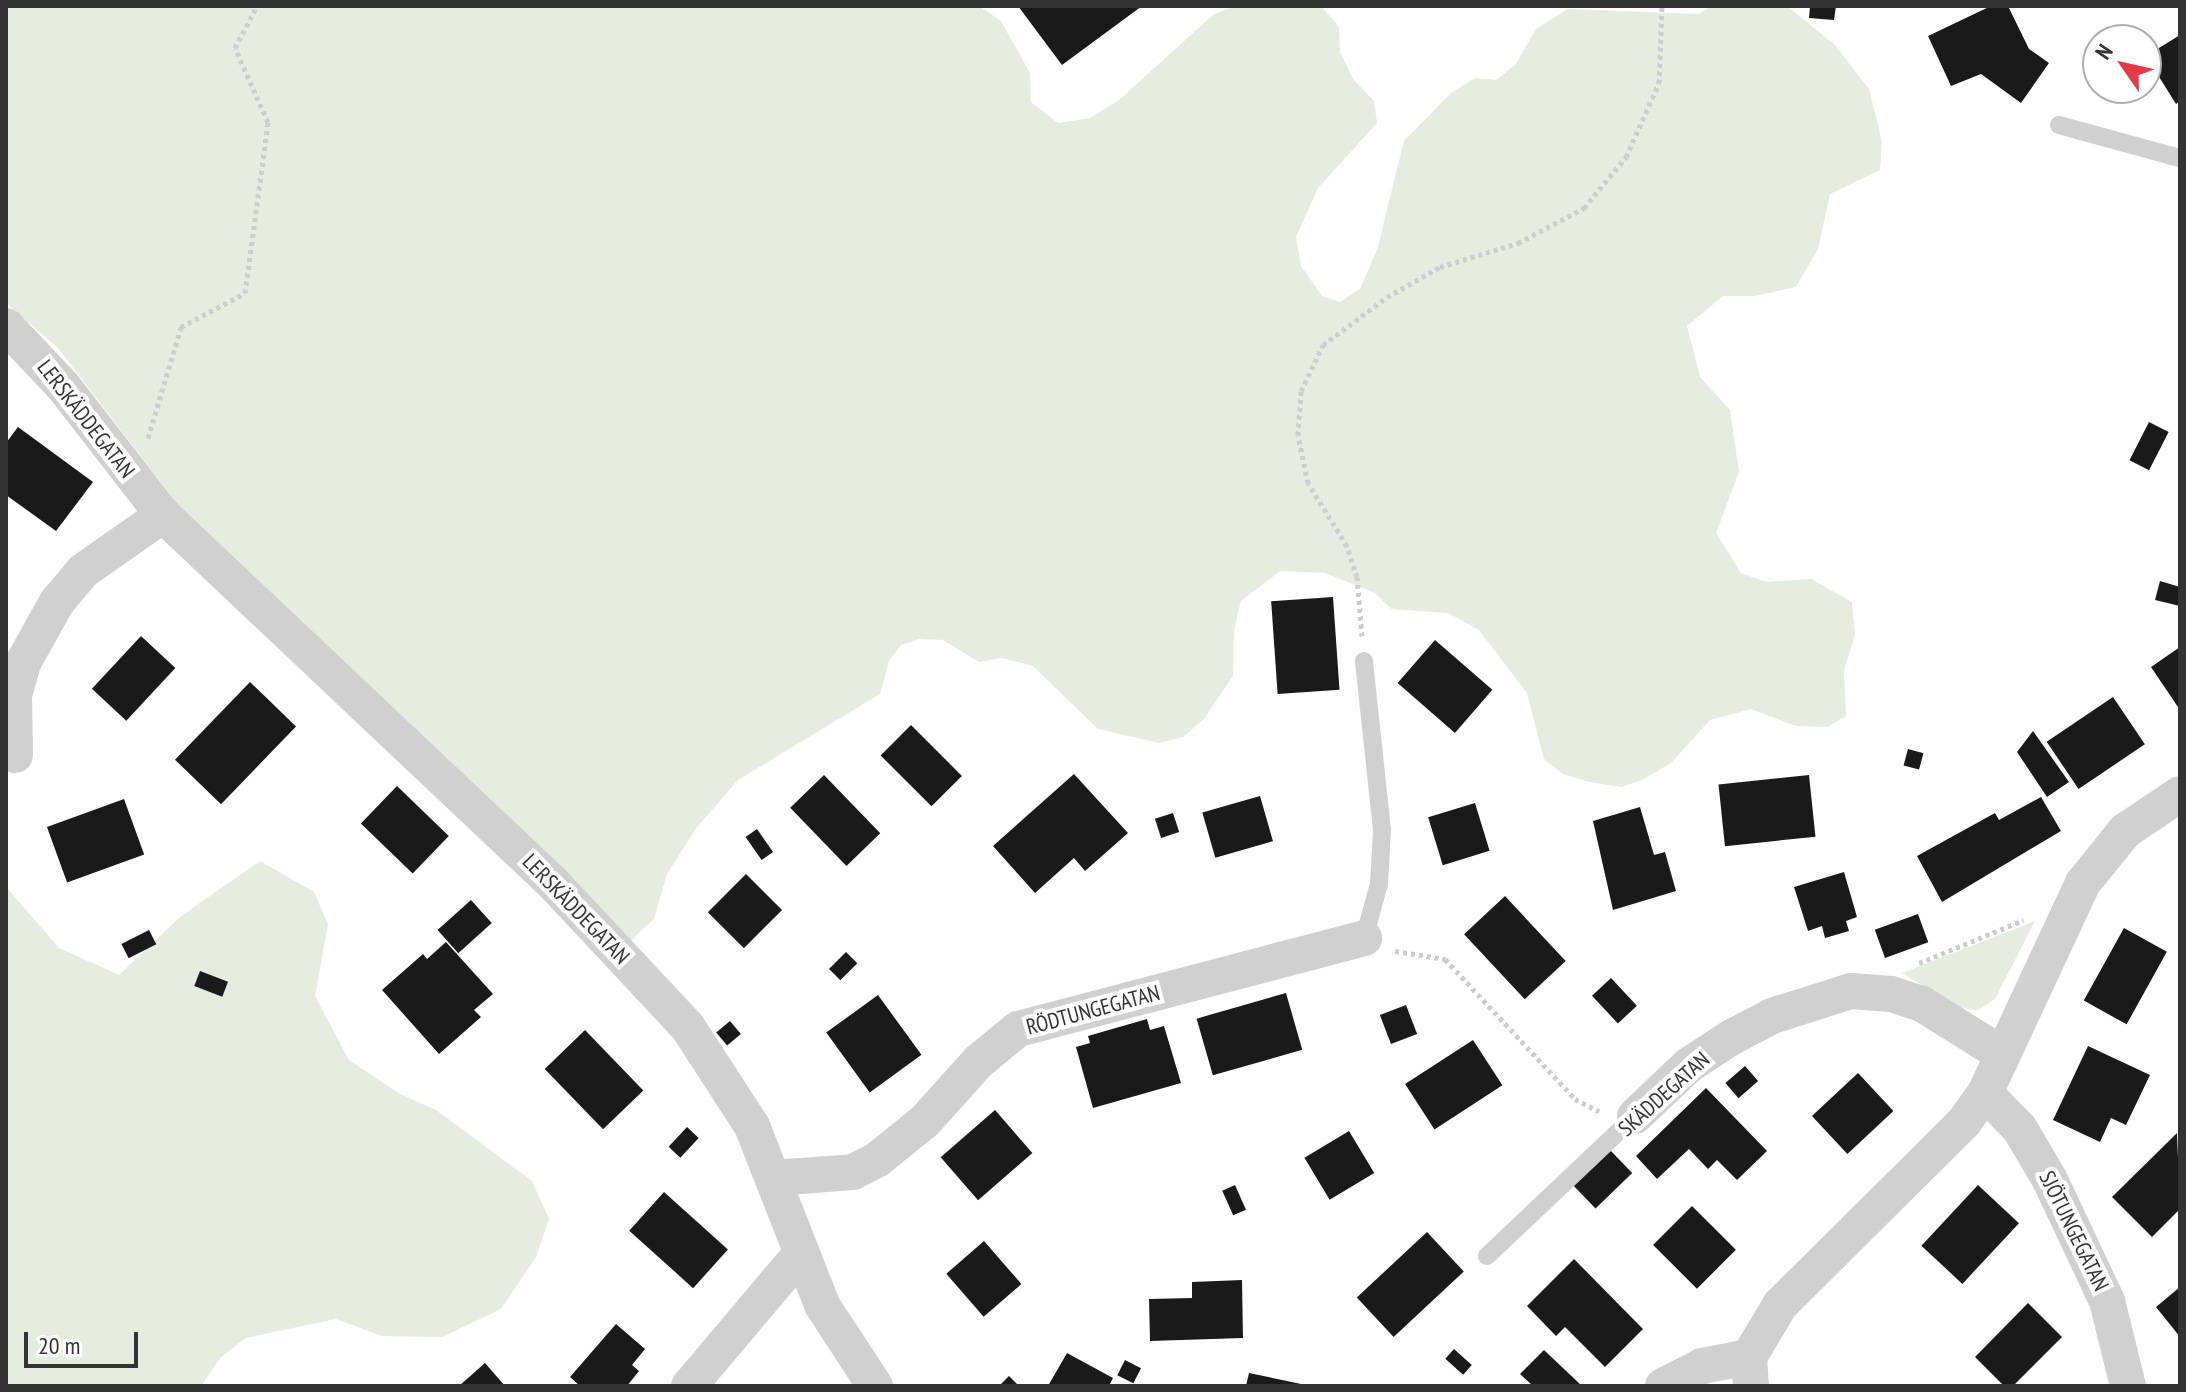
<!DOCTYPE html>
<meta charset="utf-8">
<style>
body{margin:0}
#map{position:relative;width:2186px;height:1392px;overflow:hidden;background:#fff;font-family:"PT Sans Narrow",sans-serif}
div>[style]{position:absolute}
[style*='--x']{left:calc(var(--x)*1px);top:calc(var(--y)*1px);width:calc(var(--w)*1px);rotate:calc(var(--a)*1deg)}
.green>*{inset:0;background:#e6ecdf}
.building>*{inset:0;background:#1a1a1a;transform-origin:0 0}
.path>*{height:5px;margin-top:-2.5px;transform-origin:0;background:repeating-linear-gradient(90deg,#cdcdcd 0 4px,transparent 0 8px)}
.service>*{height:18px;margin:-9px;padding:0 9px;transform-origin:9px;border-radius:9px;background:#d0d0d0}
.minor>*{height:36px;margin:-18px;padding:0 18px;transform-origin:18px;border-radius:18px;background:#d0d0d0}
span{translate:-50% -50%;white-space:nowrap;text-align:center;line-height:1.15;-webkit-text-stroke:8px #fff;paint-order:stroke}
.street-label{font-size:22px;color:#333}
.frame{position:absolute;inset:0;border:8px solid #333;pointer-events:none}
.north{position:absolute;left:2082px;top:24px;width:80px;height:80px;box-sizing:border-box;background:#fff;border:2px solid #adadad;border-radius:50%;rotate:304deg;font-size:22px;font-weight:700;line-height:32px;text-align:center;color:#333}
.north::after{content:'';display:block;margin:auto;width:28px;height:36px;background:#e63946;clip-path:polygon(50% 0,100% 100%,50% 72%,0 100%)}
.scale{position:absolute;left:24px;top:1332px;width:114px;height:36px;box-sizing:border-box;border:4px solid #333;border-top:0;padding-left:10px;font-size:24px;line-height:28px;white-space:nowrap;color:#333;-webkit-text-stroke:6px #fff;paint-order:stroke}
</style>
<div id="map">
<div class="green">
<div style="clip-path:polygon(6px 6px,979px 6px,1001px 21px,1030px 73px,1031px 102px,1058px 123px,1090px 118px,1119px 100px,1214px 14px,1237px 6px,1321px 6px,1339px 27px,1340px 52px,1353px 79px,1374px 101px,1377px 123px,1318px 188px,1296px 237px,1301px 266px,1322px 296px,1340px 302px,1360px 289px,1377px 250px,1404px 141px,1451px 93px,1475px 78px,1496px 80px,1516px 64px,1536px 29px,1568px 9px,1698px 14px,1712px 6px,1787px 6px,1835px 45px,1869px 89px,1882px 142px,1880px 170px,1830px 194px,1818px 249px,1796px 287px,1755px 296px,1723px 296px,1687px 326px,1700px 377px,1730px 410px,1739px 472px,1716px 533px,1741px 573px,1767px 582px,1811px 579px,1852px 602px,1855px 635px,1844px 670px,1846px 716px,1828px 727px,1796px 726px,1751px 709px,1710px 720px,1671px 763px,1644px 779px,1622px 787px,1589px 782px,1563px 774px,1544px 759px,1527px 693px,1479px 630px,1448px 613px,1391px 609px,1375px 593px,1325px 573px,1280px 571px,1241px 601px,1234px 630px,1233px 676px,1204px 719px,1183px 737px,1159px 743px,1098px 729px,1033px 666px,1002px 658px,979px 662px,943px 640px,919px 639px,901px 645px,889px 661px,880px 694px,738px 780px,697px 827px,667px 874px,654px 919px,630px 941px,384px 699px,186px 515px,58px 348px,6px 303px)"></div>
<div style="clip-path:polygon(260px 861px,314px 892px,328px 924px,315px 996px,349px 1060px,400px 1094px,436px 1110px,532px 1181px,549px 1219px,536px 1257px,501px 1309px,442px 1337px,382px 1336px,336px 1319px,246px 1338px,221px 1357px,201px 1386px,6px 1386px,6px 887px,59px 948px,119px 975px,181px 916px)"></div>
<div style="clip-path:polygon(2035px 921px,1995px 999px,1977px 1011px,1956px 1006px,1902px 973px)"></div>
</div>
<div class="building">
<div style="clip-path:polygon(1018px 6px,1142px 6px,1062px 65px)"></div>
<div style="clip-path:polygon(1810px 6px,1836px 6px,1834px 20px,1809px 18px)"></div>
<div style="clip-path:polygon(1991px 6px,2008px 6px,2029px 49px,2049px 63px,2021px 103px,1981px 74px,1951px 86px,1928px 36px)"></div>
<div style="clip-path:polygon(2180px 35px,2180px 101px,2176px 104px,2146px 56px)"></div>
<div style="left:2149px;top:422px;width:22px;height:43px;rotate:27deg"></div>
<div style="clip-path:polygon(18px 427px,93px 482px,56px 531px,6px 495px,6px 443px)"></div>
<div style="clip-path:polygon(2160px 581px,2180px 587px,2180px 606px,2155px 600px)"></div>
<div style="left:1333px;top:597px;width:93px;height:62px;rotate:86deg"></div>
<div style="left:141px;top:636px;width:47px;height:72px;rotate:43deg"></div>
<div style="left:1435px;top:640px;width:76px;height:57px;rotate:41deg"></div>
<div style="clip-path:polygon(2180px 647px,2180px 710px,2151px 667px)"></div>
<div style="left:250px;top:682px;width:64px;height:108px;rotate:44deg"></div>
<div style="left:2113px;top:697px;width:57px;height:80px;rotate:56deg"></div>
<div style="left:911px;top:725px;width:72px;height:43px;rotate:45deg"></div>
<div style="clip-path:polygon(2033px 731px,2069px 782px,2047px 797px,2017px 752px)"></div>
<div style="left:1908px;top:749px;width:16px;height:17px;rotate:15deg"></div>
<div style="clip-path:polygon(1074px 774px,1128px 833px,1085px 871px,1074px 858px,1035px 893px,993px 846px)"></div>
<div style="left:824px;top:775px;width:81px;height:47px;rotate:46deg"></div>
<div style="left:1809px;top:775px;width:62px;height:91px;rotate:84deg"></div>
<div style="left:397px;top:786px;width:72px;height:52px;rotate:44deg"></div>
<div style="left:1260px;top:796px;width:47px;height:60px;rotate:74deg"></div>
<div style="clip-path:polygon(2041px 797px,2061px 831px,1942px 902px,1917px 856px,1995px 813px,1999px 820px)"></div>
<div style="left:124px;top:799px;width:59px;height:82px;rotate:70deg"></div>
<div style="left:1475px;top:803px;width:50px;height:49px;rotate:73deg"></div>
<div style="clip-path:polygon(1640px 807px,1654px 855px,1665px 852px,1676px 891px,1613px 910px,1593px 821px)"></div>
<div style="left:1173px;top:813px;width:20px;height:19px;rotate:72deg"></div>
<div style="left:757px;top:829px;width:28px;height:14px;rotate:55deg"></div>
<div style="clip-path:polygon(1844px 872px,1857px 917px,1846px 921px,1849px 931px,1825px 938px,1822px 926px,1808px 931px,1794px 887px)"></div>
<div style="left:746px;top:874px;width:51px;height:54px;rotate:45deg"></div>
<div style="left:1505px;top:896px;width:89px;height:56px;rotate:47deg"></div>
<div style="left:471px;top:900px;width:31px;height:45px;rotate:48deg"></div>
<div style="left:1918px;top:914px;width:30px;height:46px;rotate:70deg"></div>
<div style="left:2124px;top:928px;width:49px;height:83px;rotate:29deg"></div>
<div style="left:149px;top:930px;width:16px;height:31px;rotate:63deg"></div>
<div style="clip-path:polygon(446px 942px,493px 994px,474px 1010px,481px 1017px,439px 1054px,382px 990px,423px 954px,427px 959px)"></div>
<div style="left:846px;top:952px;width:16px;height:24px;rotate:45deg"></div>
<div style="left:200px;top:971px;width:30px;height:16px;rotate:21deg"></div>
<div style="left:1611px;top:978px;width:38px;height:26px;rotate:47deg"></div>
<div style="left:1286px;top:993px;width:59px;height:93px;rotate:74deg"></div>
<div style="left:878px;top:995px;width:74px;height:64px;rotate:54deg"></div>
<div style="left:1406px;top:1005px;width:31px;height:28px;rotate:69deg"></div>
<div style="clip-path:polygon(1147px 1019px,1150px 1030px,1164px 1026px,1181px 1083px,1093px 1108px,1076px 1047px,1090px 1043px,1088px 1036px)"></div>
<div style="left:730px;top:1021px;width:17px;height:18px;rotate:50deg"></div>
<div style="left:585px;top:1030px;width:84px;height:56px;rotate:46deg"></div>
<div style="left:1473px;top:1040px;width:54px;height:81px;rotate:57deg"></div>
<div style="clip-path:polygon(2088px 1046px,2150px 1075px,2126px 1125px,2111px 1118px,2100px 1142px,2053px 1120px)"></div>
<div style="left:1745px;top:1066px;width:20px;height:26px;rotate:49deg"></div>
<div style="left:1858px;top:1073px;width:52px;height:63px;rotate:47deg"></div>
<div style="clip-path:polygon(1706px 1088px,1767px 1151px,1737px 1180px,1717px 1160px,1708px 1169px,1689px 1149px,1657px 1179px,1636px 1156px)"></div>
<div style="left:995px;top:1110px;width:57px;height:72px;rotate:49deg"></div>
<div style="left:687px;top:1127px;width:16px;height:27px;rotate:43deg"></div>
<div style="left:1349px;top:1131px;width:49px;height:52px;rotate:59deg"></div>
<div style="clip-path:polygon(2177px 1133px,2180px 1209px,2152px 1237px,2112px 1197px)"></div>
<div style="left:1610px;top:1150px;width:32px;height:51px;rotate:46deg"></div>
<div style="left:1235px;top:1185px;width:27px;height:14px;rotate:66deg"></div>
<div style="left:1978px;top:1185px;width:56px;height:83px;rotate:43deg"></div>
<div style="left:664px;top:1192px;width:86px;height:52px;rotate:42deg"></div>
<div style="left:1692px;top:1206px;width:62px;height:55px;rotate:45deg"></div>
<div style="left:1427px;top:1232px;width:54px;height:96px;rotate:47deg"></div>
<div style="left:984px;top:1241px;width:57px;height:50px;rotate:49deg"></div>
<div style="clip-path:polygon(1574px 1259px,1643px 1329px,1605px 1367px,1565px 1327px,1556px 1336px,1527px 1306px)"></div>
<div style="clip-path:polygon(1242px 1280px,1243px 1338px,1150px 1341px,1149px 1299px,1192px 1298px,1192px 1282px)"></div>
<div style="clip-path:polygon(2180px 1287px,2180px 1337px,2156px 1307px)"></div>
<div style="clip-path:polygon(2028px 1303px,2062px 1337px,2013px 1386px,2004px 1386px,1975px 1357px)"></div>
<div style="clip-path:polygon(616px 1324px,645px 1349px,632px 1365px,639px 1371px,627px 1386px,580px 1386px,570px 1377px)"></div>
<div style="left:1454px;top:1349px;width:24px;height:13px;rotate:42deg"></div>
<div style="clip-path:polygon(1544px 1350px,1582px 1386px,1533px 1386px,1520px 1374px)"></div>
<div style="clip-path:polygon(1067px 1353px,1113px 1378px,1109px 1386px,1048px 1386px)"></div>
<div style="left:1125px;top:1360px;width:18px;height:17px;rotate:27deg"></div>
<div style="clip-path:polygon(485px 1363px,505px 1386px,459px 1386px)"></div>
<div style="clip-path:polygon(1249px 1373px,1306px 1385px,1306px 1386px,1246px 1386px)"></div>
<div style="clip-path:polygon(1009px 1376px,1019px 1386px,999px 1386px)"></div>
</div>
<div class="path">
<div style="--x:148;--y:438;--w:116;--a:-73.4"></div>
<div style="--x:181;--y:327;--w:72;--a:-28"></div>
<div style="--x:245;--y:293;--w:173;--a:-82.3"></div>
<div style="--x:268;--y:122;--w:81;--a:-114"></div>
<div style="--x:235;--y:48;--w:47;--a:-62.4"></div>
<div style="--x:1362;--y:636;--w:59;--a:-94.8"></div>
<div style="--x:1357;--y:577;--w:33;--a:-108"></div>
<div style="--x:1347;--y:546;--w:74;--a:-121.8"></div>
<div style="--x:1308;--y:483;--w:49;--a:-101.8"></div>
<div style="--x:1298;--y:435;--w:44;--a:-86.1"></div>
<div style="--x:1301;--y:391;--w:51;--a:-64.4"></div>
<div style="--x:1323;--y:345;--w:80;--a:-36.9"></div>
<div style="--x:1387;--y:297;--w:61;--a:-29.5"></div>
<div style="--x:1440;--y:267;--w:82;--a:-17.1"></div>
<div style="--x:1518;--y:243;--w:75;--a:-27.9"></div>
<div style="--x:1584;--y:208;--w:66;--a:-50.5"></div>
<div style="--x:1626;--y:157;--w:81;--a:-66"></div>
<div style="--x:1659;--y:83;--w:77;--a:-87.8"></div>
<div style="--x:1395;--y:951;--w:51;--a:9.1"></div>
<div style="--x:1445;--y:959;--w:191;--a:47.1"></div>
<div style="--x:1575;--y:1099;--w:27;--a:27"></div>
<div style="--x:1919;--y:963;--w:113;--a:-22.3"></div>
</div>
<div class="service">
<div style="--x:2059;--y:125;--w:125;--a:15.3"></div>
<div style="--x:1364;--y:938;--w:56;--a:-74.5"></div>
<div style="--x:1379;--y:884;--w:54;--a:-86.8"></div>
<div style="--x:1382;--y:830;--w:170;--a:-96.1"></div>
<div style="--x:1487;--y:1256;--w:204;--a:-43.4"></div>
</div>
<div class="minor">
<div style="--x:6;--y:326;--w:83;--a:46.5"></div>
<div style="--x:63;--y:386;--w:163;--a:52.2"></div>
<div style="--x:163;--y:515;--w:536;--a:43.34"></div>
<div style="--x:553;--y:883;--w:196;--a:46.9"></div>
<div style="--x:687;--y:1026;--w:119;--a:57"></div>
<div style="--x:752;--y:1126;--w:192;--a:68.6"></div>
<div style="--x:822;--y:1305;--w:97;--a:56.8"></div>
<div style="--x:15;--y:755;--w:60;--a:-91"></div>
<div style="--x:14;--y:695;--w:35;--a:-74"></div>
<div style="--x:24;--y:661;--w:68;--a:-60.8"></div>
<div style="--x:57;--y:602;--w:40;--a:-50"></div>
<div style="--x:83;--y:571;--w:98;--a:-35"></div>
<div style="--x:1985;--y:1093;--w:50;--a:45.8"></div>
<div style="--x:2020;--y:1129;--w:59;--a:59.5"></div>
<div style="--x:2050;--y:1180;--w:134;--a:64.8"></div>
<div style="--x:2107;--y:1301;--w:88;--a:76.1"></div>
<div style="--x:1635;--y:1116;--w:74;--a:-43.4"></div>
<div style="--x:1689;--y:1065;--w:51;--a:-33.1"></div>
<div style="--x:1732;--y:1037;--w:45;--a:-27.7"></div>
<div style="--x:1772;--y:1016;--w:83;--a:-17.6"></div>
<div style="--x:1851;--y:991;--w:40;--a:4.3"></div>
<div style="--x:1891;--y:994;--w:33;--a:18"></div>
<div style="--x:1922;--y:1004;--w:94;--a:32"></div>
<div style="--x:774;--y:1178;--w:79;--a:-4.3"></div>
<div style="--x:853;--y:1172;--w:28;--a:-27"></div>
<div style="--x:878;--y:1159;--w:60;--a:-39"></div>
<div style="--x:925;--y:1121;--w:79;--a:-48.1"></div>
<div style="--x:978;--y:1062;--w:52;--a:-39.5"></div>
<div style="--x:1018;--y:1029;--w:358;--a:-14.7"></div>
<div style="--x:689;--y:1386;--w:170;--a:-49.8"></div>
<div style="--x:1663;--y:1386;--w:44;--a:-27.1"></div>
<div style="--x:1702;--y:1366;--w:48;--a:-10.8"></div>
<div style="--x:1751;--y:1386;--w:29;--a:-94"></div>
<div style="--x:1749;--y:1357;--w:61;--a:-59.2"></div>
<div style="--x:1780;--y:1305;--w:260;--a:-44.8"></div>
<div style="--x:1964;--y:1122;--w:36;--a:-54"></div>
<div style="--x:1985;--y:1093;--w:232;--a:-65"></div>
<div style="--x:2083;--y:883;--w:67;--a:-51.1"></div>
<div style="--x:2125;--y:831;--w:66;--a:-33.9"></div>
</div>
<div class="street-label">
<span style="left:86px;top:419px;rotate:52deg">LERSKÄDDEGATAN</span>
<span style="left:576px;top:909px;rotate:46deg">LERSKÄDDEGATAN</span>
<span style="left:1093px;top:1010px;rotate:-15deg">RÖDTUNGEGATAN</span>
<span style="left:1664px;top:1094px;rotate:-42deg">SKÄDDEGATAN</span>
<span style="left:2074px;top:1231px;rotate:64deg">SJÖTUNGEGATAN</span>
</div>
<div class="frame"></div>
<div class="north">N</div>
<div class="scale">20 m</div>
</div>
